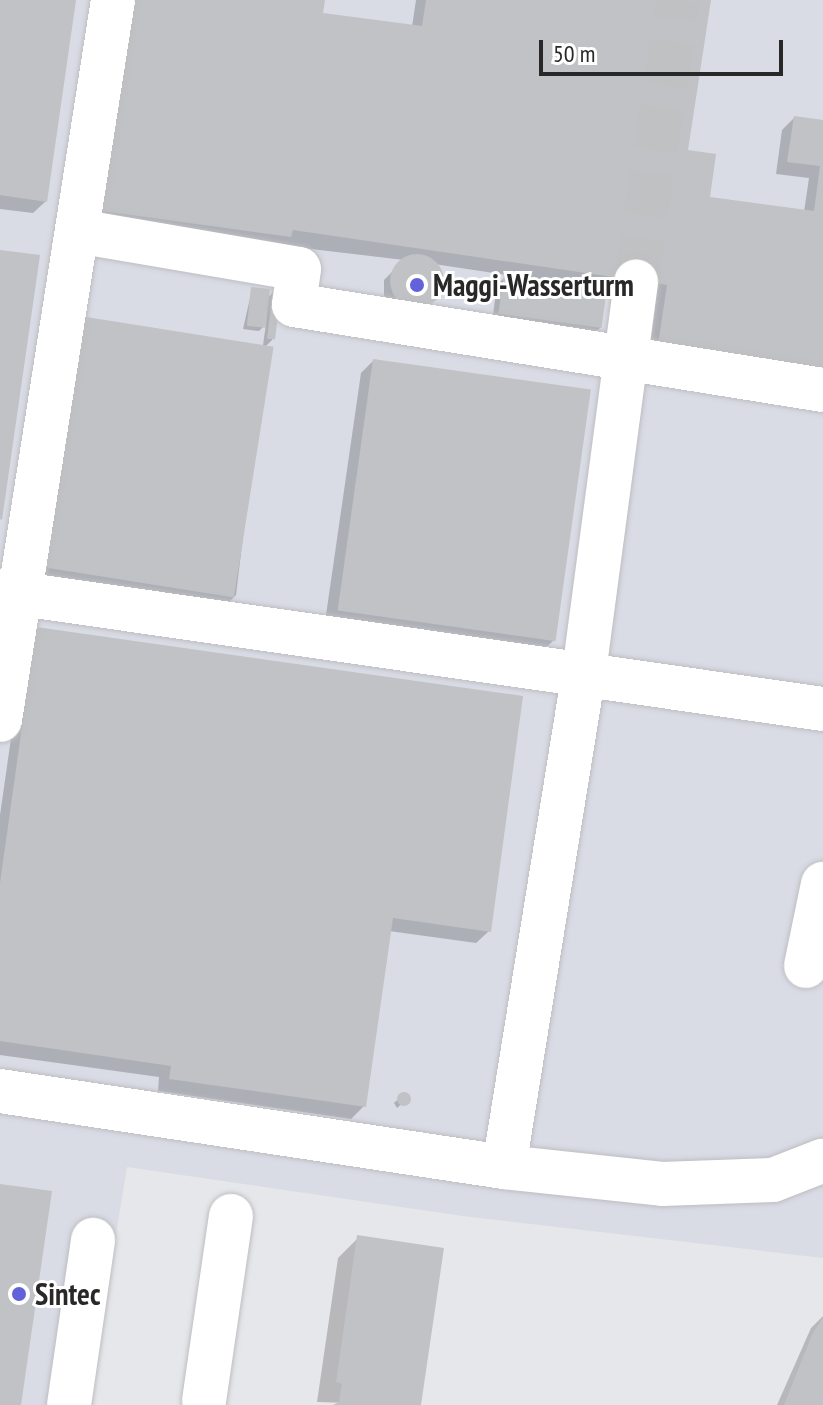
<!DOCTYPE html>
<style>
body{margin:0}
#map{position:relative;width:823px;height:1405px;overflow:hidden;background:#e6e7ea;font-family:"PT Sans Narrow",sans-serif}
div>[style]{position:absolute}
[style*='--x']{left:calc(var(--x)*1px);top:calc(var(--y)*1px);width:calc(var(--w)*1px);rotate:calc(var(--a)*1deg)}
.built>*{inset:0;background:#d9dbe5}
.shadow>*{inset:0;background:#0003}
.building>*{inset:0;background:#c1c2c5;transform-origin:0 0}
.round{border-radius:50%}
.minor-tunnel>*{height:44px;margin-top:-22px;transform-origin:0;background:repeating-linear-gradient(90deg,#c0c1c3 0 44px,transparent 0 66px)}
.roads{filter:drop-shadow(0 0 2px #bebec1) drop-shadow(0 0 2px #bebec1)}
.minor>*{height:44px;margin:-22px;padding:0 22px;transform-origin:22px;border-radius:22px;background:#fff}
.dots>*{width:22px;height:22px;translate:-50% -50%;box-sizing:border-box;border:4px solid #fff;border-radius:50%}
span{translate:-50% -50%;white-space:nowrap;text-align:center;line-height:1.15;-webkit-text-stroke:6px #fff;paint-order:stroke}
.poi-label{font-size:30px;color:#282829;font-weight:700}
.left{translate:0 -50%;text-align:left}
.scale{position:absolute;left:539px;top:40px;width:244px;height:36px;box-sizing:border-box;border:4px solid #282829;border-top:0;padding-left:10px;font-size:24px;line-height:28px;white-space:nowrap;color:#282829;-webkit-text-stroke:6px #fff;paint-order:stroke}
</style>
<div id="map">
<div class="built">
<div style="clip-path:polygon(0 0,823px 0,823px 1258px,463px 1216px,127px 1167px,88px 1405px,0 1405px)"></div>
</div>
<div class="shadow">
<div style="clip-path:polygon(0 0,74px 0,46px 201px,33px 213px,0 209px)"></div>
<div style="clip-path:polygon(323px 0,321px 15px,412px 27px,416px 0,709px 0,686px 151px,707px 199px,804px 212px,809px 178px,776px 174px,782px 130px,794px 118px,823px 122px,823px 381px,647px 357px,655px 296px,605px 289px,600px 328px,592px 336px,492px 322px,497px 285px,507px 275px,434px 264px,441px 273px,442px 290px,422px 314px,384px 305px,384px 280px,404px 260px,84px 222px)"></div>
<div style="clip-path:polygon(252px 289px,267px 299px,273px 292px,272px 340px,266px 346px,236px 595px,224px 607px,33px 579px,263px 345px,266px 324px,259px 331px,243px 329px)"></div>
<div style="clip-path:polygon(373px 361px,553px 641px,540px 653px,325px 622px,361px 373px)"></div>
<div style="clip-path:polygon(25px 641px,489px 931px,476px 943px,389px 931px,364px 1106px,351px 1119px,158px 1091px,159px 1077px,0 1055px,0 815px)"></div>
<div style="clip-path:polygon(404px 1094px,409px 1098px,397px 1108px,394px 1103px)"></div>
<div style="clip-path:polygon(358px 1238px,419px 1405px,317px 1402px,338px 1258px)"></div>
<div style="clip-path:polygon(823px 1316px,823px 1405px,777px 1405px,811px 1328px)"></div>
</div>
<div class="building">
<div style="clip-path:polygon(0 0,76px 0,47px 202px,0 195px)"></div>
<div style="clip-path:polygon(125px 0,325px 0,323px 13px,422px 26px,426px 0,711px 0,688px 150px,716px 154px,710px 197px,814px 211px,820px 166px,787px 162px,794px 116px,823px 120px,823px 368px,658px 345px,667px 285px,293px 230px,291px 237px,95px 210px)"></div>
<div style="clip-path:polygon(0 250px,40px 255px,2px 520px,0 519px)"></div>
<div class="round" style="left:390px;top:254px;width:54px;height:54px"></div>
<div style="left:504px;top:274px;width:104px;height:40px;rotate:8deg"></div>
<div style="left:251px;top:287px;width:19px;height:39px;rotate:6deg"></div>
<div style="left:273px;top:290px;width:8px;height:49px;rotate:7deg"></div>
<div style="left:80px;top:316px;width:196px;height:254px;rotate:9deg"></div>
<div style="left:373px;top:359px;width:220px;height:254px;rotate:8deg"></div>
<div style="clip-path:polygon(36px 627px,523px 696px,491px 932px,393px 918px,366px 1107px,169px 1079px,171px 1066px,0 1041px,0 883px)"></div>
<div class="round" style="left:397px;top:1092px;width:14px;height:14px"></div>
<div style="clip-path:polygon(0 1184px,52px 1191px,21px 1405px,0 1405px)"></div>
<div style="clip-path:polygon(357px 1235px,444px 1248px,421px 1405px,333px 1405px,339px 1402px,342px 1384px,336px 1382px)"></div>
<div style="clip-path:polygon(823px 1317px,823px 1405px,784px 1405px,812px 1335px)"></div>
</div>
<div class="minor-tunnel">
<div style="--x:636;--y:281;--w:284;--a:-81.5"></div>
</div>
<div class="roads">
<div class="minor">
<div style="--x:77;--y:231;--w:225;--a:9.7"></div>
<div style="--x:299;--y:269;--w:36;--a:98"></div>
<div style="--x:294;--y:305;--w:536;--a:9.13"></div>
<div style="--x:0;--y:591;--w:831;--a:8.16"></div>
<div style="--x:0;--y:720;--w:729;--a:-81.08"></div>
<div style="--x:806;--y:966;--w:84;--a:-78.3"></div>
<div style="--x:0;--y:1091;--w:510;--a:8.58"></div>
<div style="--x:504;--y:1167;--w:159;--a:6.1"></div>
<div style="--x:662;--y:1184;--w:111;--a:-2.1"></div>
<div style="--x:773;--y:1180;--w:53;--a:-21.2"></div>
<div style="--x:504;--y:1167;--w:501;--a:-80.82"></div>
<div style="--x:584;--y:672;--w:394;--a:-82.4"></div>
<div style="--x:204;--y:1401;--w:187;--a:-81.7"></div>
<div style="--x:69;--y:1405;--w:167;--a:-81.7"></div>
</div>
</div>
<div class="dots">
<div style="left:417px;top:285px;background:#6262da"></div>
<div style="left:19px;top:1294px;background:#6262da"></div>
</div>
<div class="poi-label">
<span class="left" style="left:433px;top:285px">Maggi-Wasserturm</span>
<span class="left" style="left:35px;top:1294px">Sintec</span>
</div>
<div class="scale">50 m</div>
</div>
